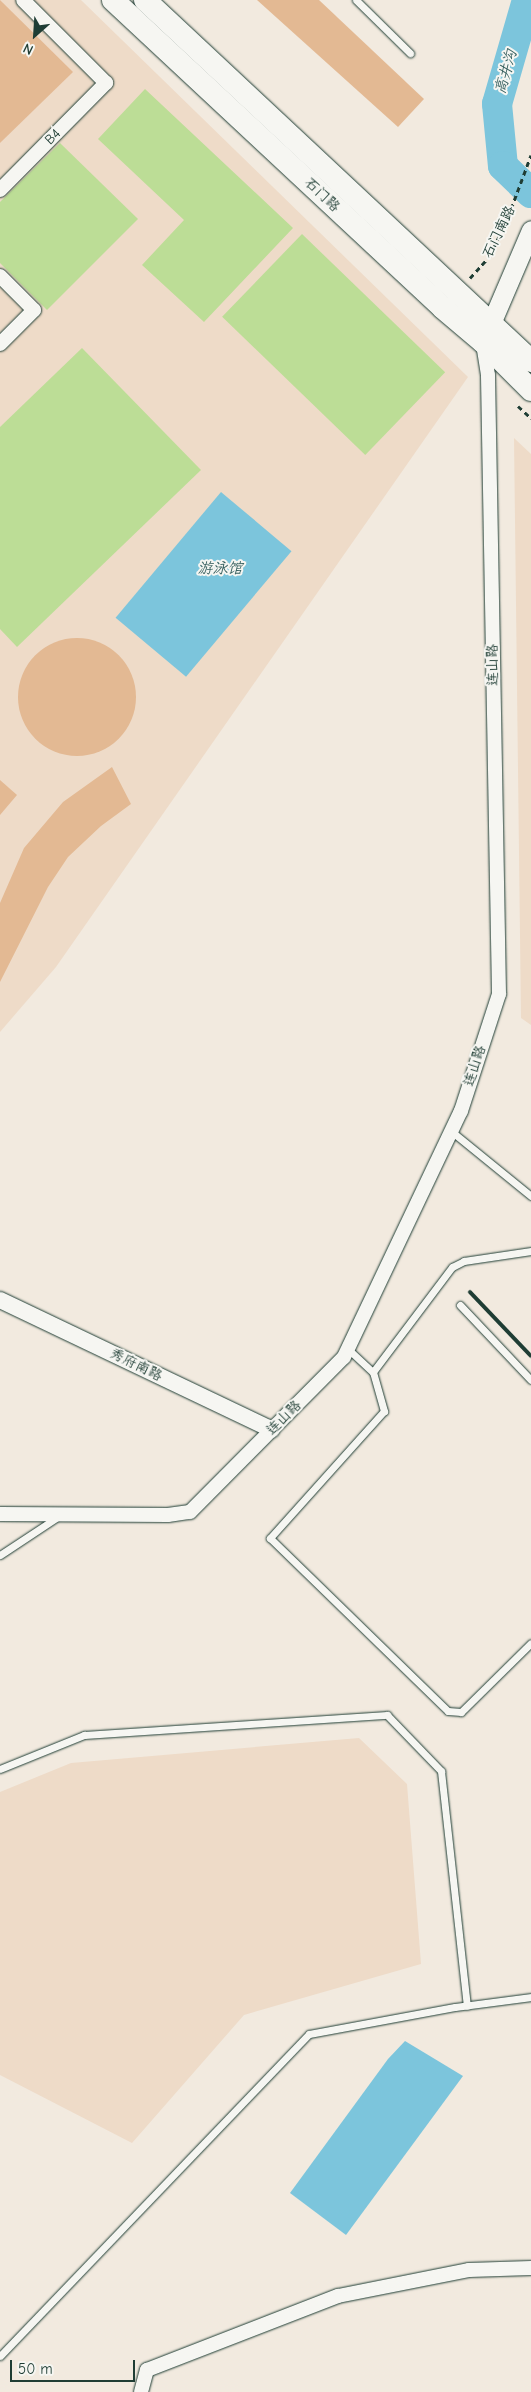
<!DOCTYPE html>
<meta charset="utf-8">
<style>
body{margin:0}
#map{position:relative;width:531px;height:2392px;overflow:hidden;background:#f2eadf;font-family:"Comic Neue","LXGW WenKai TC",sans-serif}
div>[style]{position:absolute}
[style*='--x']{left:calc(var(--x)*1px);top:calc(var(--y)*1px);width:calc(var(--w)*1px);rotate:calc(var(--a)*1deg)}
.built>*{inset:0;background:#eedbc8}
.green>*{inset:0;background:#bcdd96;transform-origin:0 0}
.water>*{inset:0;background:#7cc5dc;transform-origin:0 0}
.river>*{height:30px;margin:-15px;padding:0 15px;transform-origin:15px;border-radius:15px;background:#7cc5dc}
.building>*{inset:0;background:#e3b993}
.round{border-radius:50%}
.path>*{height:3px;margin-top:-1.5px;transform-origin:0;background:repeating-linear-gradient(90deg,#1f3d34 0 5px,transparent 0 9px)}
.roads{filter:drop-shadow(0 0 1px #1f3d34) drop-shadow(0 0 1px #1f3d34)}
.service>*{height:7px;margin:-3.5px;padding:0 3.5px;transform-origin:3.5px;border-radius:3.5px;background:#f6f6f2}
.minor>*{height:14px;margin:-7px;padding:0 7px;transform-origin:7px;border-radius:7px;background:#f6f6f2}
.tertiary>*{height:16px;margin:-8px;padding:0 8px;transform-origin:8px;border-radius:8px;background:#f6f6f2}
.secondary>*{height:19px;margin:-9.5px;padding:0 9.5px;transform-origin:9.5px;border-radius:9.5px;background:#f6f6f2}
.trunk>*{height:22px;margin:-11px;padding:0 11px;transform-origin:11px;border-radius:11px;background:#f6f6f2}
.rail>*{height:4px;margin:-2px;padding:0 2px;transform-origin:2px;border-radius:2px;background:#1f3d34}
span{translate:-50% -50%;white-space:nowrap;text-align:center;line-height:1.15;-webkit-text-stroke:4px #f6f6f2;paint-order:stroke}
.street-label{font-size:14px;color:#1f3d34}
.water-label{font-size:15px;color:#365f5e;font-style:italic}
.north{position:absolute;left:10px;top:10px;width:50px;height:50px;-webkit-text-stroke:4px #f6f6f2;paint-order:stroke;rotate:206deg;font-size:14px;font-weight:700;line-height:20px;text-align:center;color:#1f3d34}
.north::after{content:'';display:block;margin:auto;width:18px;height:22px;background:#1f3d34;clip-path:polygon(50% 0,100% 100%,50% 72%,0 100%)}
.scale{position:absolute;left:10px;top:2360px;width:125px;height:22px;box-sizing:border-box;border:2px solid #1f3d34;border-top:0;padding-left:6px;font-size:15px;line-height:18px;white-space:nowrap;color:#1f3d34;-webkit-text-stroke:4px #f6f6f2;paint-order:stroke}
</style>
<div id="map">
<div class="built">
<div style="clip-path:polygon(0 0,81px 0,468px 377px,56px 967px,0 1032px)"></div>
<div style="clip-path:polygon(514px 438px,531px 454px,531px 1025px,521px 1018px)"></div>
<div style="clip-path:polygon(359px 1738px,407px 1784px,421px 1964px,244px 2015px,132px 2143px,0 2075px,0 1792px,71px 1763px)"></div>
</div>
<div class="green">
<div style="clip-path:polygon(145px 89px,293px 228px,204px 322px,142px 265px,184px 220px,98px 139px)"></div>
<div style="clip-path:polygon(60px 143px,138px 219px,47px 310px,0 263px,0 202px)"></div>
<div style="left:302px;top:234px;width:199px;height:115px;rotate:44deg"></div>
<div style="clip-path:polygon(82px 348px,201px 470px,17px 647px,0 629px,0 427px)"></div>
</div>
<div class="water">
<div style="left:221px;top:492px;width:92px;height:164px;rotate:40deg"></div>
<div style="clip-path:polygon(405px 2041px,463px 2076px,346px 2235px,290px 2193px,388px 2059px)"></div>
</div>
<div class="river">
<div style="--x:527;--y:0;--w:108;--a:106.1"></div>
<div style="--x:497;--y:104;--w:62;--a:84.5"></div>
<div style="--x:503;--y:166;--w:39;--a:44"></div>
</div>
<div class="building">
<div style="clip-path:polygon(0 0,73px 72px,0 143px)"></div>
<div style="clip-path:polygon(257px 0,319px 0,424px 99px,398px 127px)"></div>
<div class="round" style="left:18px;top:638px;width:118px;height:118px"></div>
<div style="clip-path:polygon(112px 767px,131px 804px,101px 826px,68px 857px,48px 887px,0 982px,0 903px,24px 848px,63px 802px)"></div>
<div style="clip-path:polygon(0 780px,17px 795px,0 815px)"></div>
</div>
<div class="path">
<div style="--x:470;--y:278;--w:30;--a:-48"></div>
<div style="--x:490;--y:256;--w:43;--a:-65.2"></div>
<div style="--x:508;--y:217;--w:66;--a:-69.6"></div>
<div style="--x:518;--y:406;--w:18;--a:43"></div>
</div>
<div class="roads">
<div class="service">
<div style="--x:356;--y:0;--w:76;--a:44.5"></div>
<div style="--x:451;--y:1131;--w:103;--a:39.1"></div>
<div style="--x:531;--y:1251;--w:68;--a:171.5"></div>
<div style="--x:464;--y:1261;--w:13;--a:153"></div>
<div style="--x:452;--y:1267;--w:131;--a:127"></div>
<div style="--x:373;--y:1372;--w:41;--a:74.2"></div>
<div style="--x:384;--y:1411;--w:171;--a:131.9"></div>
<div style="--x:270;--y:1538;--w:248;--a:44.2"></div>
<div style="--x:448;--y:1711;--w:13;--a:4"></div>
<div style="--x:461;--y:1712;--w:98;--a:-44.6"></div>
<div style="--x:460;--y:1305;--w:103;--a:46.6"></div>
<div style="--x:348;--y:1349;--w:34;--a:43"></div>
<div style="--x:0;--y:1555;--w:71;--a:-33.5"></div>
<div style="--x:0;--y:1769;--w:91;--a:-22"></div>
<div style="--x:84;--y:1735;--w:304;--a:-3.8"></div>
<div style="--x:387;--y:1715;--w:78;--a:46"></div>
<div style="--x:441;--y:1771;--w:236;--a:83.7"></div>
<div style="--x:0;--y:2356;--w:446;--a:-46.2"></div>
<div style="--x:309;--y:2034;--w:148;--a:-10.5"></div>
<div style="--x:455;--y:2007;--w:77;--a:-7.5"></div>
</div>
<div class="minor">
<div style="--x:0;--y:190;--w:151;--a:-45.3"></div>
<div style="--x:106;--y:83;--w:117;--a:-135"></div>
<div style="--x:0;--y:276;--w:48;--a:45"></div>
<div style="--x:34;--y:310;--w:48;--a:135"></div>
<div style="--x:0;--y:1514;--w:168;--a:0.3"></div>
<div style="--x:168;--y:1515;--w:22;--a:-8"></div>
<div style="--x:190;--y:1512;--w:218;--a:-45.2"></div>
<div style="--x:344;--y:1357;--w:272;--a:-64.6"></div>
<div style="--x:461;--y:1111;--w:123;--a:-72"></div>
<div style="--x:499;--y:994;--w:619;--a:-91.02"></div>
<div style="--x:488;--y:375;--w:32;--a:-99"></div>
<div style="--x:141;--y:2392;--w:23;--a:-75"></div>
<div style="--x:147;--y:2370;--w:205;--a:-21.2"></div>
<div style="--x:338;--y:2296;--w:134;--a:-11.2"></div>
<div style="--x:469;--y:2270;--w:62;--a:-1.8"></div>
</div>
<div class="tertiary">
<div style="--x:0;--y:1300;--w:301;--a:25.5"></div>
</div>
<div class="secondary">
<div style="--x:486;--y:335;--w:114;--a:-66.8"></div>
</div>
<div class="trunk">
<div style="--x:113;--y:0;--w:451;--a:43"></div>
<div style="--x:443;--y:308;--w:52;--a:40.4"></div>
<div style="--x:483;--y:342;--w:68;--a:45"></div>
<div style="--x:145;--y:0;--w:529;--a:43.08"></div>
</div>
</div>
<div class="rail">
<div style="--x:470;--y:1292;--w:88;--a:46.4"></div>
</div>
<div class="street-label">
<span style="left:53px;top:137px;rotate:-45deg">B4</span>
<span style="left:322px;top:195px;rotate:43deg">石门路</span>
<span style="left:499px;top:232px;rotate:-64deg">石门南路</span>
<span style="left:493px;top:665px;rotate:-91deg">连山路</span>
<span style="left:475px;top:1066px;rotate:-72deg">连山路</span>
<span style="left:136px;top:1365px;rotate:26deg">秀府南路</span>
<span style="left:284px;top:1418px;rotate:-45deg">连山路</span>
</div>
<div class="water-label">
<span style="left:506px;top:72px;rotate:-74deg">高井沟</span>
<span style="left:220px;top:569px">游泳馆</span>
</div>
<div class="north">N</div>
<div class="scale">50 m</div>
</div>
